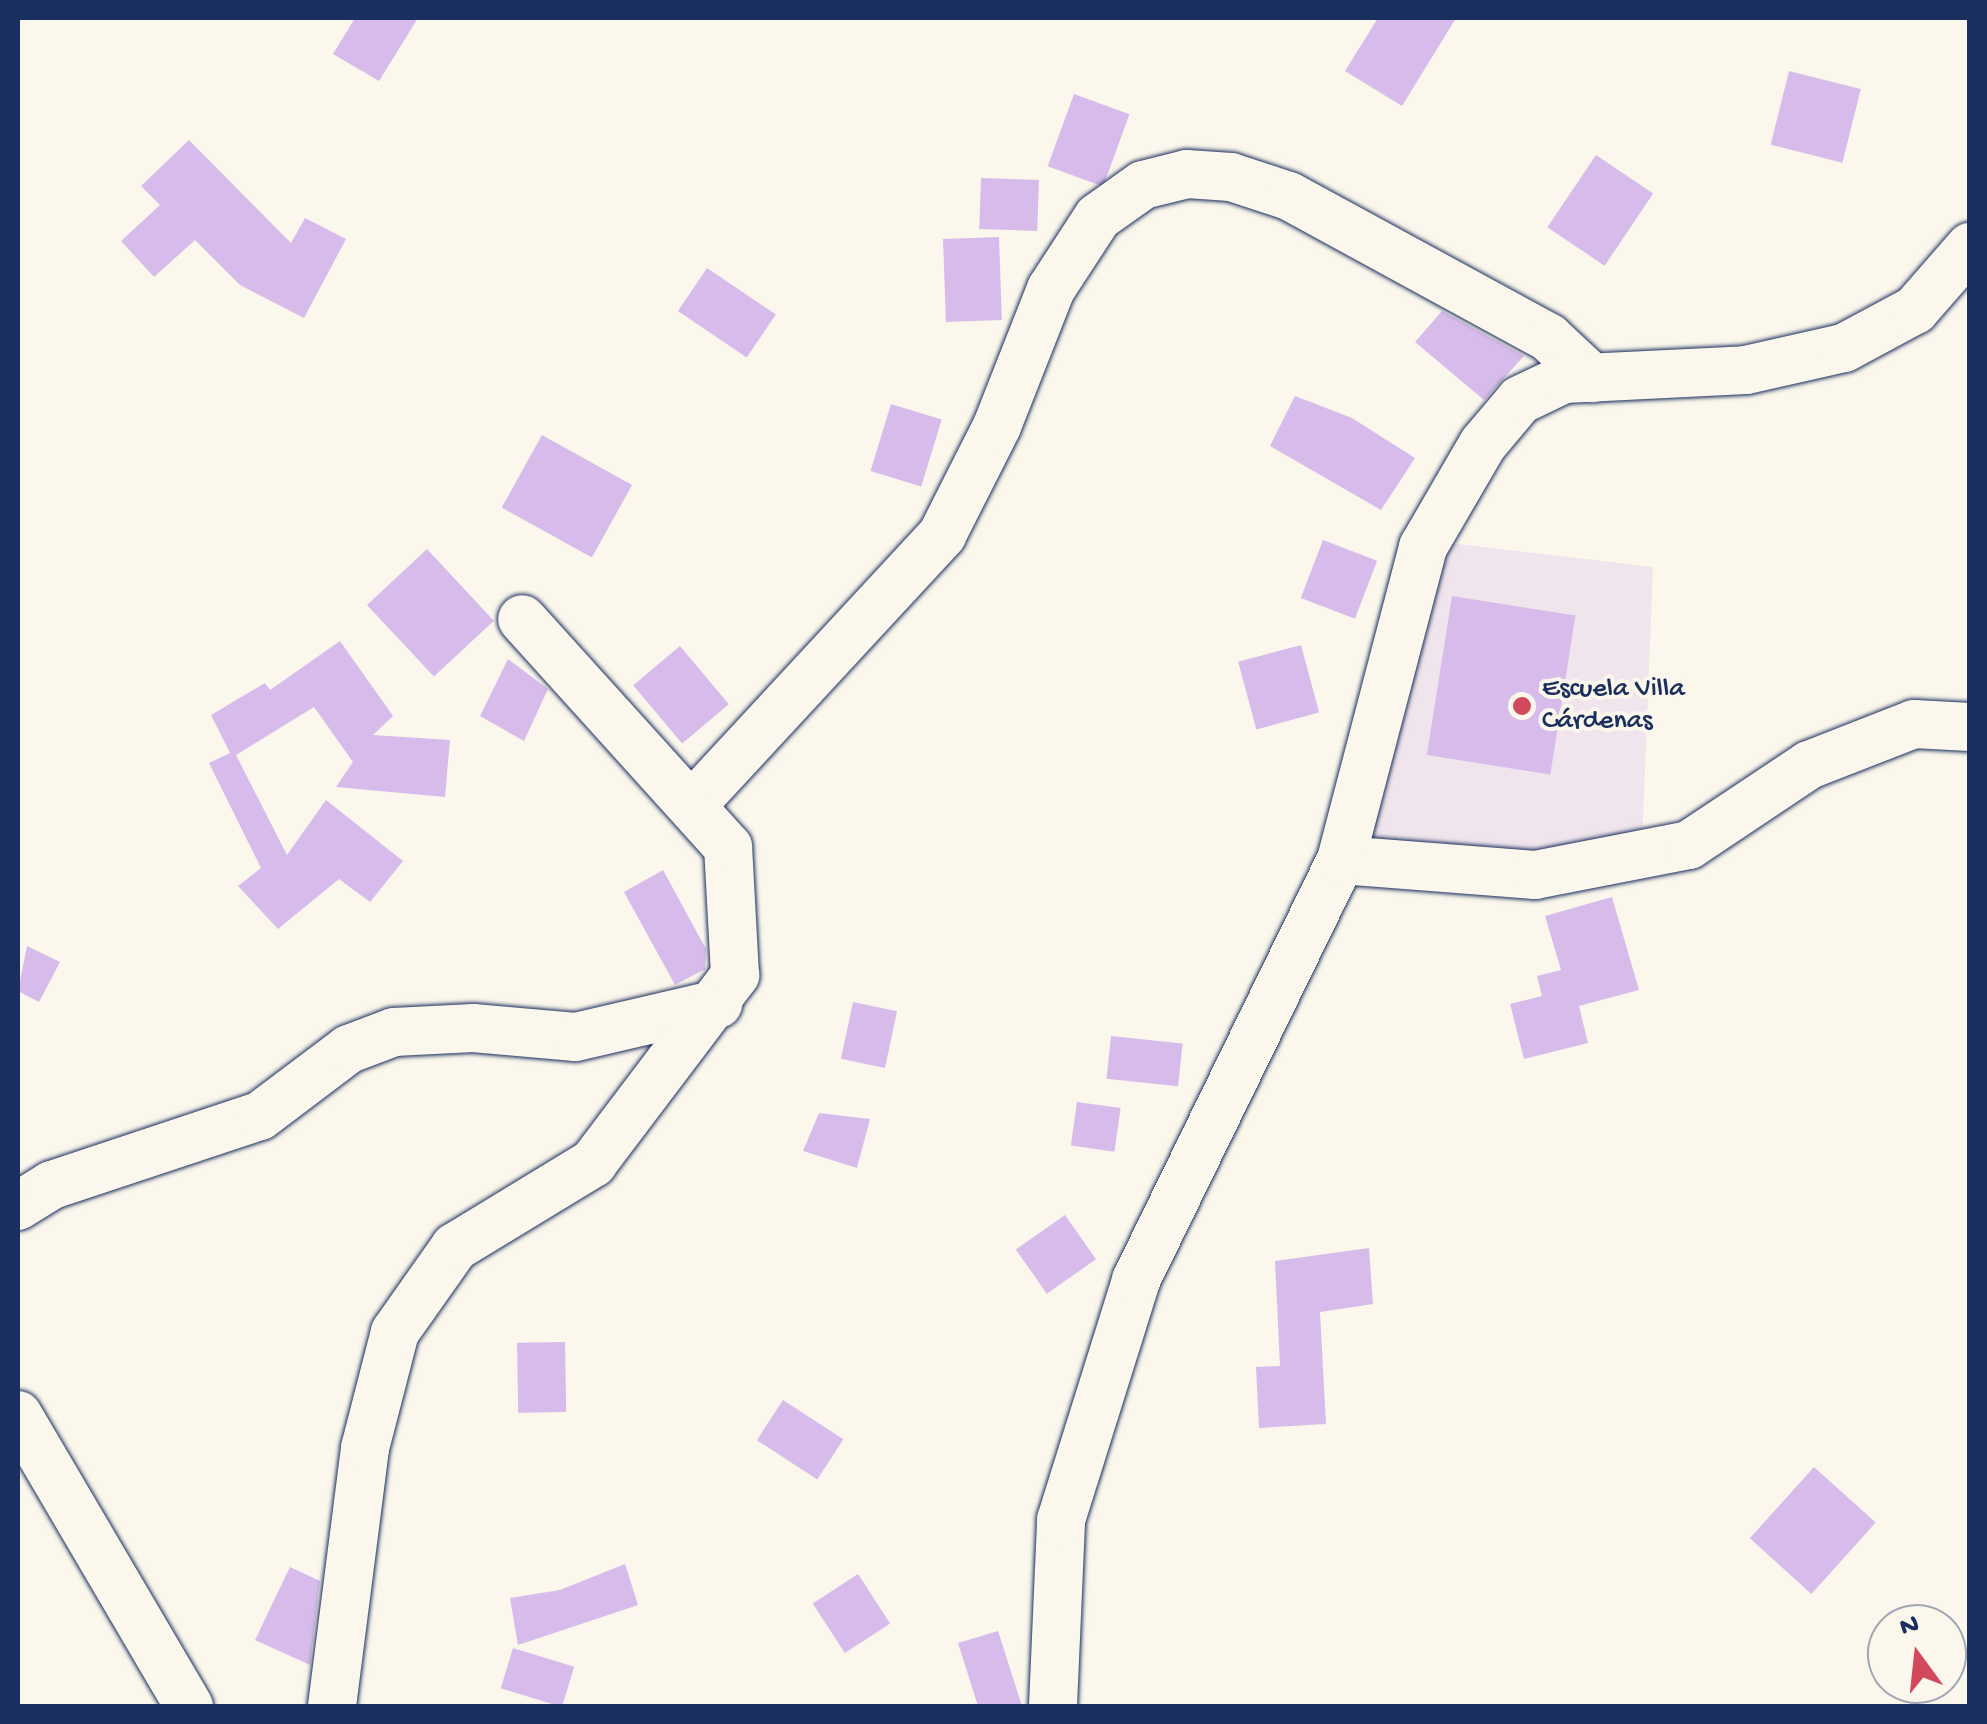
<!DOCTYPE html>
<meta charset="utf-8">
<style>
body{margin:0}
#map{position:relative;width:1987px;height:1724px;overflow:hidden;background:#fbf7ec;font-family:"Gochi Hand",sans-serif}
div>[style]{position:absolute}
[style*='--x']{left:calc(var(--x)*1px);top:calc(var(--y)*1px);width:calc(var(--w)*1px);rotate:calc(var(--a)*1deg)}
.built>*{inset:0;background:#f0e5ec}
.building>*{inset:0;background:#d7bceb;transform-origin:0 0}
.roads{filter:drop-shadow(0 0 2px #1b2f5e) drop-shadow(0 0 2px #1b2f5e)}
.minor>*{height:48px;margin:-24px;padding:0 24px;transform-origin:24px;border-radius:24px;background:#fbf7ec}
.dots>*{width:28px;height:28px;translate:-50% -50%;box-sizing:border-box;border:5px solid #fbf7ec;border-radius:50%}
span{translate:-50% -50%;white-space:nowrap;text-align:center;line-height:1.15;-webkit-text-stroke:8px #fbf7ec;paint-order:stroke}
.poi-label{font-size:28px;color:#1b2f5e}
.left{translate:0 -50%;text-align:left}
.frame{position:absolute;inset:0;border:20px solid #1b2f5e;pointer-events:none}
.north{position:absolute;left:1867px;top:1604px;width:100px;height:100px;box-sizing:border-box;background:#fbf7ec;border:2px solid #a1a7b3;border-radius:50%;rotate:345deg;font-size:28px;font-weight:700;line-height:40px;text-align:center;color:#1b2f5e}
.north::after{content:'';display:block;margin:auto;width:35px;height:45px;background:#d1495b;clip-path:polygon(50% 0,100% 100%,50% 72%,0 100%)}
</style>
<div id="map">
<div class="built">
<div style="clip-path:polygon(1440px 542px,1653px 567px,1642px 845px,1541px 861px,1361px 844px)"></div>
</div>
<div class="building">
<div style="clip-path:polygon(355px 18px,418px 18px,379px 81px,333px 54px)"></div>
<div style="clip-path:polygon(1378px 18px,1456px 18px,1402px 106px,1345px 71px)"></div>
<div style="left:1789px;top:71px;width:74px;height:76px;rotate:14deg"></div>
<div style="left:1074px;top:94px;width:59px;height:77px;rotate:20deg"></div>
<div style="clip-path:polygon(189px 140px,291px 243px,305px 218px,346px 239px,304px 318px,240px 285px,195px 240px,154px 277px,121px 241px,160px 205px,141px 186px)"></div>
<div style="left:1596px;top:155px;width:69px;height:87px;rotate:34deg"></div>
<div style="left:981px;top:178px;width:58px;height:51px;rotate:2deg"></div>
<div style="left:999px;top:237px;width:83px;height:56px;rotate:88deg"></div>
<div style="left:707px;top:268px;width:83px;height:52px;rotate:34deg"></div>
<div style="clip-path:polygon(1442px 311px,1524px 356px,1484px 400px,1415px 342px)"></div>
<div style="clip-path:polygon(1295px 396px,1352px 418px,1415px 458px,1381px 510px,1270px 446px)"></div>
<div style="left:891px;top:404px;width:53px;height:70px;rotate:17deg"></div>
<div style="left:542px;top:435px;width:103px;height:83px;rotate:29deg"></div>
<div style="left:1323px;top:540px;width:58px;height:62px;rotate:21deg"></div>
<div style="left:427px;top:549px;width:98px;height:82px;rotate:47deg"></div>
<div style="left:1452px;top:596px;width:125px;height:161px;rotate:9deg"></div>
<div style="clip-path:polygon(340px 641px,393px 716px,373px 735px,450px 740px,445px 797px,336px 787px,353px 762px,314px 707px,236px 755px,287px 855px,326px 800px,403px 861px,370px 902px,339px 879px,278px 929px,238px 886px,261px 868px,209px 763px,230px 753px,211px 715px,265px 683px,270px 690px)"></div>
<div style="left:1301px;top:645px;width:70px;height:65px;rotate:75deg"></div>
<div style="left:680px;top:646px;width:76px;height:61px;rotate:50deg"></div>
<div style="clip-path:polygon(508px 659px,548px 689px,524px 741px,480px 716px)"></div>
<div style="clip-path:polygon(663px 870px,706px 949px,705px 969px,675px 985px,624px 892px)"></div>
<div style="clip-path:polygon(1612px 897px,1639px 990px,1579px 1006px,1588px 1043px,1524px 1059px,1510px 1004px,1542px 996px,1537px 976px,1561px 970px,1545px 916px)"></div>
<div style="clip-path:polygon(27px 946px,60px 962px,39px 1002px,18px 991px)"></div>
<div style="left:853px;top:1002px;width:45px;height:58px;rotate:12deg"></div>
<div style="left:1111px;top:1036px;width:72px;height:43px;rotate:6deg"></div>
<div style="left:1077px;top:1102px;width:44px;height:44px;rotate:8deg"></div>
<div style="clip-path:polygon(819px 1113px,870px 1119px,857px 1168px,803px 1151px)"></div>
<div style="left:1065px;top:1215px;width:54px;height:60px;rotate:55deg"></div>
<div style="clip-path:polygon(1369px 1248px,1373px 1304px,1320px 1312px,1326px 1424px,1259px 1428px,1256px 1367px,1280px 1366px,1275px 1261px)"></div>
<div style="left:565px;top:1342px;width:70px;height:48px;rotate:89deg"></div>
<div style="left:783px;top:1400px;width:72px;height:48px;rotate:33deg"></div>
<div style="left:1814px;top:1467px;width:83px;height:96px;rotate:42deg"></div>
<div style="clip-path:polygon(625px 1564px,638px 1605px,518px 1645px,510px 1598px,560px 1590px)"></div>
<div style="clip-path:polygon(290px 1567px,320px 1581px,310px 1665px,255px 1640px)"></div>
<div style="left:858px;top:1574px;width:59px;height:54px;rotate:57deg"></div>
<div style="clip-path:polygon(998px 1631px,1022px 1706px,978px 1706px,958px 1643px)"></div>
<div style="left:513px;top:1648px;width:64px;height:42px;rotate:17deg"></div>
</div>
<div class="roads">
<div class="minor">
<div style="--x:693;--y:804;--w:367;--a:-47.2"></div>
<div style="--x:942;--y:535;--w:122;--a:-63.2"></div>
<div style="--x:997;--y:426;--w:147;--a:-68.5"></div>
<div style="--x:1051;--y:289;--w:86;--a:-56.9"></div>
<div style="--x:1098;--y:217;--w:55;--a:-35.4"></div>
<div style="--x:1143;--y:185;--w:45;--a:-14"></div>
<div style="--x:1187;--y:174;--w:44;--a:3.9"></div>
<div style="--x:1231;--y:177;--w:61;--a:18.1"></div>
<div style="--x:1289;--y:196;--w:296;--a:28.6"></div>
<div style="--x:1549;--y:338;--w:59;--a:42.9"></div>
<div style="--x:1341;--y:860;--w:195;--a:4.4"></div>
<div style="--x:1535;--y:875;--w:157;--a:-11"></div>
<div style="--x:1689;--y:845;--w:144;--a:-33.7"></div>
<div style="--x:1809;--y:765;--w:113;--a:-21.3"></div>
<div style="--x:1914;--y:724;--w:56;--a:3.1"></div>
<div style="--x:18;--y:1206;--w:40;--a:-32"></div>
<div style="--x:52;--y:1185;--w:219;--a:-18.4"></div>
<div style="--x:260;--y:1116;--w:111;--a:-37"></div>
<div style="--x:349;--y:1049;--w:48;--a:-20.7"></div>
<div style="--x:394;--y:1032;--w:79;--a:-2.9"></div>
<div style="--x:473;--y:1028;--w:103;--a:5"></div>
<div style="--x:576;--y:1037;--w:146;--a:-13.1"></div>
<div style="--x:18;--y:1415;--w:338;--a:59.6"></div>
<div style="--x:332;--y:1706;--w:260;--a:-82.7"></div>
<div style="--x:365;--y:1448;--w:120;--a:-75.5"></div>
<div style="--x:395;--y:1332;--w:104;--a:-54.8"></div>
<div style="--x:455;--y:1247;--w:162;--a:-31.3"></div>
<div style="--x:593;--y:1163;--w:236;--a:-52.9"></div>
<div style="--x:735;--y:975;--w:128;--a:-93.1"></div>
<div style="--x:728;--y:847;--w:307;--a:-132.1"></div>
<div style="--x:1053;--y:1706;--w:186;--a:-87.5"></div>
<div style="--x:1061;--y:1520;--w:251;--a:-72.6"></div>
<div style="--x:1136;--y:1280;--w:467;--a:-64"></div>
<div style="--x:1341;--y:860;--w:324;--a:-75.3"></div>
<div style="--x:1423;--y:547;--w:119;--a:-59.8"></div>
<div style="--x:1483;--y:444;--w:57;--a:-49.9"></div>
<div style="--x:1520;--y:400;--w:49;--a:-25.5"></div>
<div style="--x:1564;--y:379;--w:182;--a:-2.8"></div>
<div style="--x:1746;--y:370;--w:100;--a:-12.7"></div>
<div style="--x:1844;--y:348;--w:81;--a:-28.2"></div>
<div style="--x:1915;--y:310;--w:84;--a:-48.9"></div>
</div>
</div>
<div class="dots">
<div style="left:1522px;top:706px;background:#d1495b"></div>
</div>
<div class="poi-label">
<span class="left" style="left:1542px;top:706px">Escuela Villa<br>Cárdenas</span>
</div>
<div class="frame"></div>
<div class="north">N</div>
</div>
